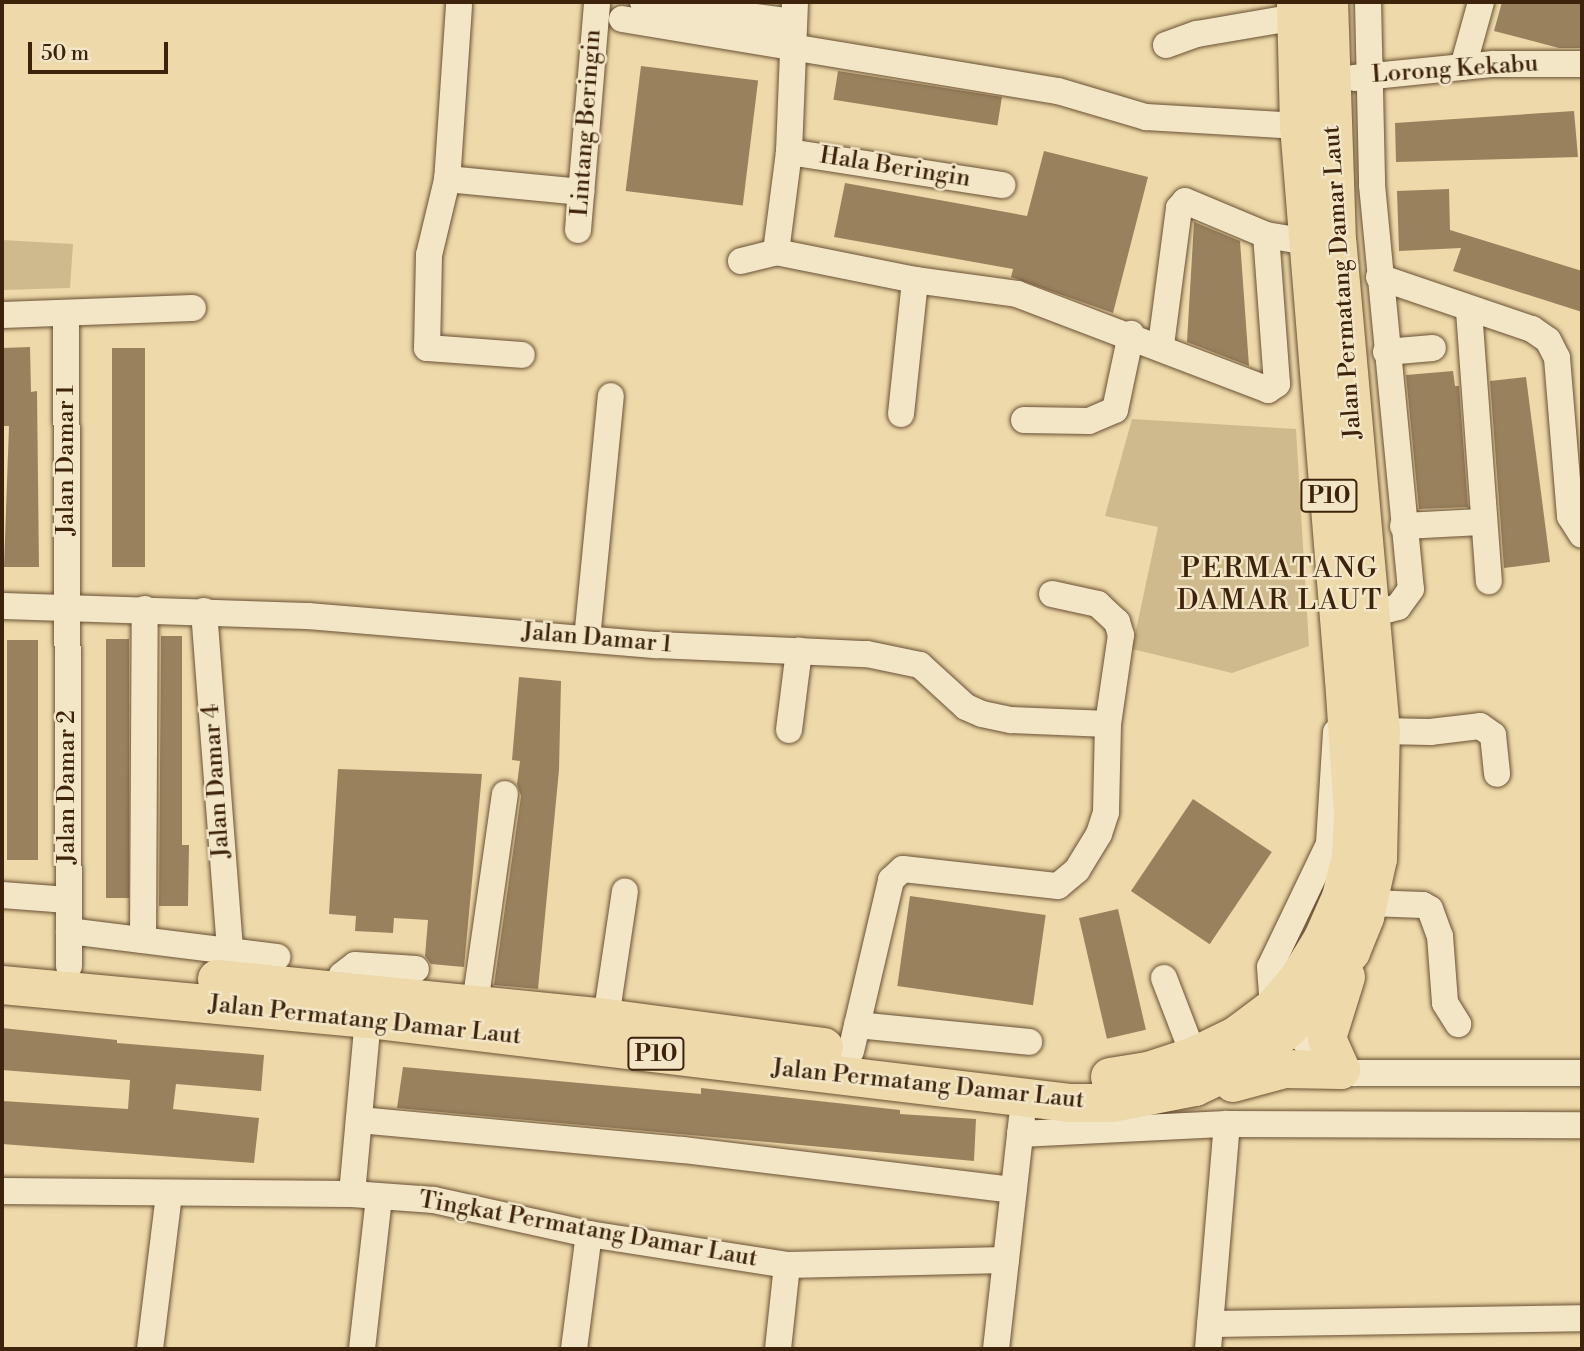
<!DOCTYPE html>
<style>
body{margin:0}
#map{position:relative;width:1584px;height:1351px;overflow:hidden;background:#edd9a9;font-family:"Libre Bodoni",serif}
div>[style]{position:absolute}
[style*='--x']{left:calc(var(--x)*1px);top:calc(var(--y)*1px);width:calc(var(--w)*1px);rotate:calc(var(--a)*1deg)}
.green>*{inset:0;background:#cfba8e}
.building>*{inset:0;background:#99815e;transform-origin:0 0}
.roads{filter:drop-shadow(0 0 2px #695033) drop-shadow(0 0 2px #695033)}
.minor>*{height:26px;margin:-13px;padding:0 13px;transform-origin:13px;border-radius:13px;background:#f3e6c7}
.highway>*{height:38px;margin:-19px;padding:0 19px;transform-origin:19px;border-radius:19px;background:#edd9a9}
span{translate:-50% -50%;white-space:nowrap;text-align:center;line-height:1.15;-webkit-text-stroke:5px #f3e6c7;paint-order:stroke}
.shield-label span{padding:2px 5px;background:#f3e6c7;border:2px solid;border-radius:5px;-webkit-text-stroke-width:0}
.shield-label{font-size:23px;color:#3d220c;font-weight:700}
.street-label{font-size:24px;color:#3d220c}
.quarter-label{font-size:28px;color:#3d220c;letter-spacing:2px}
.frame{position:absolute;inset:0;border:4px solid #3d220c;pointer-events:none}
.scale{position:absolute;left:28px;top:42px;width:140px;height:32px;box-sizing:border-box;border:4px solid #3d220c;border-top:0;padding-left:9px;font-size:21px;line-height:24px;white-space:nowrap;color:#3d220c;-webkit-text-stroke:5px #f3e6c7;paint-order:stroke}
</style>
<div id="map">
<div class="green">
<div style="clip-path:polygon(2px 240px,73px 244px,70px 288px,2px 290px)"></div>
<div style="clip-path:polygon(1132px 419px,1296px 429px,1309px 646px,1232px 673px,1132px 649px,1158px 527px,1105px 516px)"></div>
</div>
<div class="building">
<div style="clip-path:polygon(1502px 2px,1582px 2px,1582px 48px,1559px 48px,1494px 31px)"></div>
<div style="left:641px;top:66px;width:118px;height:126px;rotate:7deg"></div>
<div style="left:838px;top:71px;width:166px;height:29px;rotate:9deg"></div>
<div style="clip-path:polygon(1574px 111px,1578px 157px,1396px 162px,1395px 123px)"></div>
<div style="clip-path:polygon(1044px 151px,1148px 177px,1113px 313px,1011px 277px,1013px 269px,834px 237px,845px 183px,1027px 216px)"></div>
<div style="clip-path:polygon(1449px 189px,1450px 230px,1582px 271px,1582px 312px,1453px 271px,1461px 248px,1399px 251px,1397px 191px)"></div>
<div style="clip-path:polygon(1194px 222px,1240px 241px,1249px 366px,1187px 342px)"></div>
<div style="clip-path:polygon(30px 347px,31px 392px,37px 391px,39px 567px,4px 567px,9px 426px,2px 426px,2px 348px)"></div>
<div style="left:112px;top:348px;width:33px;height:219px"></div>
<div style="clip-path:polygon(1453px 371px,1455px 386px,1459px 386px,1468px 507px,1419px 509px,1406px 375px)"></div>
<div style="clip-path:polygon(1526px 377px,1550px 562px,1504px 568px,1490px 381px)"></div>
<div style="clip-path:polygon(161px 636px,182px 636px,182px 845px,189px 845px,188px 906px,159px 906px)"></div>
<div style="left:106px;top:639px;width:23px;height:259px"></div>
<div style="left:7px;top:640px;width:31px;height:220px"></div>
<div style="clip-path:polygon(519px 677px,561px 681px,559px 770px,538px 989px,494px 985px,521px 796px,517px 784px,520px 761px,512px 760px)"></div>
<div style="clip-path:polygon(338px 769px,482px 774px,464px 967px,431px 964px,425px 956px,428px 920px,394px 918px,393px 933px,355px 931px,356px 916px,329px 914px)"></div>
<div style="left:1193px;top:799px;width:95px;height:111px;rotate:34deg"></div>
<div style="left:910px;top:896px;width:137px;height:91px;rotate:8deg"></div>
<div style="left:1118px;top:909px;width:124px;height:40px;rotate:77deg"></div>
<div style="clip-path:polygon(2px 1028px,117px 1040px,117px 1043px,264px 1055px,261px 1091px,176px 1084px,173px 1109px,259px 1118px,254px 1163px,2px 1144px,2px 1101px,128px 1109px,130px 1080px,2px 1070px)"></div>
<div style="clip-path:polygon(403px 1067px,701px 1094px,701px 1088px,900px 1110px,900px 1114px,976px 1119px,974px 1161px,397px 1108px)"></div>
</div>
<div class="roads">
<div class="minor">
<div style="--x:643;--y:2;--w:151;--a:7.6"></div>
<div style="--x:1368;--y:2;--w:183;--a:88.7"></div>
<div style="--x:1372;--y:185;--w:406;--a:84.5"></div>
<div style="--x:1411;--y:589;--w:22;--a:126"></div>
<div style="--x:1398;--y:607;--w:28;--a:165"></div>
<div style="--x:459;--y:6;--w:174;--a:93.9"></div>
<div style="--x:447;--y:180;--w:77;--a:103.5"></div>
<div style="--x:429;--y:255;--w:93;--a:91.2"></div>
<div style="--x:427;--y:348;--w:95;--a:4.2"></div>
<div style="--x:622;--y:19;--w:442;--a:9.4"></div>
<div style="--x:1058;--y:91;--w:92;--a:16.5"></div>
<div style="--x:1146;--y:117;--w:153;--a:3.4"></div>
<div style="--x:1166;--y:45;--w:33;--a:-20"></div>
<div style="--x:1197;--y:34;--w:100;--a:-9.7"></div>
<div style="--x:1463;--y:67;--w:67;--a:-74.5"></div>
<div style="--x:1354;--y:78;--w:140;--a:-5.8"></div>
<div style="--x:1493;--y:64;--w:89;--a:0"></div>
<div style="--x:789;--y:152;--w:216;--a:8.8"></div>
<div style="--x:447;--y:179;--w:135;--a:5.5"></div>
<div style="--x:578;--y:230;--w:229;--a:-85.2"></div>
<div style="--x:776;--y:252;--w:101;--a:-82.6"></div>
<div style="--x:789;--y:152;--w:150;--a:-87.7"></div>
<div style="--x:741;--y:261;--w:36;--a:-14"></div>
<div style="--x:776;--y:252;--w:142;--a:11.4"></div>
<div style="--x:915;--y:280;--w:103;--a:7.8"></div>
<div style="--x:1017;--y:294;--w:269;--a:20.9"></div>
<div style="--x:1268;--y:390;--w:11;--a:-34"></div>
<div style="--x:1277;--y:384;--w:149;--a:-94.2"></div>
<div style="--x:1379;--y:277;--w:162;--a:18.8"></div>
<div style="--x:1532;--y:329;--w:19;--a:35"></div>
<div style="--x:1548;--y:340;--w:20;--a:63"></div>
<div style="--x:1557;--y:358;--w:159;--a:85.3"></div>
<div style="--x:1570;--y:516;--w:22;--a:58"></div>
<div style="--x:1469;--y:311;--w:271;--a:85.8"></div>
<div style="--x:66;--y:313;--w:653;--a:89.74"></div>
<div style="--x:2;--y:315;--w:191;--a:-2.1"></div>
<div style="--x:1161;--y:345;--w:138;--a:-82.5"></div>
<div style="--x:1179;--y:208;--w:9;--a:-49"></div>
<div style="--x:1185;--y:201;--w:88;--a:22.8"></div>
<div style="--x:1266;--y:235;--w:43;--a:9.5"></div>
<div style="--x:1386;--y:352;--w:47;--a:-4.9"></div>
<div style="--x:901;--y:414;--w:135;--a:-84"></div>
<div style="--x:1024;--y:420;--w:65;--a:0.9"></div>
<div style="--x:1089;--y:421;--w:28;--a:-23"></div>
<div style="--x:1115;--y:410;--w:78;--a:-78.1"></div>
<div style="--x:1403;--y:526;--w:79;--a:-2.9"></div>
<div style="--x:2;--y:606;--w:306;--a:1.9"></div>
<div style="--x:308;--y:616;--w:350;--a:4.8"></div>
<div style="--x:657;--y:645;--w:210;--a:2.5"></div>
<div style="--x:867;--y:654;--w:54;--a:11.7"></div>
<div style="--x:920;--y:665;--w:62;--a:42.4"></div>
<div style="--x:966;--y:707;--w:17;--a:24"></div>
<div style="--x:982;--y:714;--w:30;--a:12"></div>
<div style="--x:1011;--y:720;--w:97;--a:2.4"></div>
<div style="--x:204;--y:611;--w:341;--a:85.6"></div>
<div style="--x:587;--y:639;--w:244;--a:-84.4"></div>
<div style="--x:789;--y:730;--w:80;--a:-82.8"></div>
<div style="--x:1381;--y:731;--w:49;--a:1.2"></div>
<div style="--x:1430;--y:732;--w:50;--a:-6.8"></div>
<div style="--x:1480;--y:726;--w:16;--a:35"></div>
<div style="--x:1493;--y:735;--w:39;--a:84"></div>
<div style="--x:1336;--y:732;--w:112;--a:93.6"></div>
<div style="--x:1329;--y:844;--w:136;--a:115.6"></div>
<div style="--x:1270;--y:967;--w:41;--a:85.8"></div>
<div style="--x:1273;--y:1008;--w:71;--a:46.1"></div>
<div style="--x:1322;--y:1059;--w:35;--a:24"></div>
<div style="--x:1354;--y:1073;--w:228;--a:0"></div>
<div style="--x:2;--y:895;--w:66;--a:4.3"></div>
<div style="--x:1369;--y:903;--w:54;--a:2.1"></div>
<div style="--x:1423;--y:905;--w:8;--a:30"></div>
<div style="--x:1430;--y:909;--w:29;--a:70"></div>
<div style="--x:1440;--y:936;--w:67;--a:85.7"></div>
<div style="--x:1445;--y:1003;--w:25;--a:58"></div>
<div style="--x:69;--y:931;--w:210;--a:7.1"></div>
<div style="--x:143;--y:940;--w:331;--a:-89.7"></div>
<div style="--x:1164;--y:978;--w:84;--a:69"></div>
<div style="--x:339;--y:989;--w:14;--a:-78"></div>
<div style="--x:342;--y:975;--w:16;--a:-38"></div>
<div style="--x:355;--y:965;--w:61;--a:3.8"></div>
<div style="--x:475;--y:1004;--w:212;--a:-81.9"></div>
<div style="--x:606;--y:1018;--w:128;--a:-81.5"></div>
<div style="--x:857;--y:1025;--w:173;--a:5.6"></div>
<div style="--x:851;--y:1051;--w:176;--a:-76.8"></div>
<div style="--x:891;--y:880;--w:16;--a:-43"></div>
<div style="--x:903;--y:869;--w:156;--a:6.3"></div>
<div style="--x:1058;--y:886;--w:25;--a:-40"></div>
<div style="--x:1077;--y:870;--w:42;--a:-58.6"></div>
<div style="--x:1099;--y:834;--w:23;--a:-72"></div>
<div style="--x:1106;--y:812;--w:88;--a:-88.7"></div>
<div style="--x:1108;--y:724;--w:90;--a:-81.7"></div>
<div style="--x:1121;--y:635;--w:14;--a:-107"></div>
<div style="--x:1117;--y:622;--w:26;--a:-137"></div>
<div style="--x:1098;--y:604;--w:47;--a:-167.7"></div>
<div style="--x:359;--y:1120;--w:325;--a:5.3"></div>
<div style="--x:683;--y:1150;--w:333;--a:6.9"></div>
<div style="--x:1020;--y:1134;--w:207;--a:-2.8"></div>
<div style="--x:1227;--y:1124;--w:355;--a:0.2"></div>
<div style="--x:2;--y:1191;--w:350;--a:0.5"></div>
<div style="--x:352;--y:1194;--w:82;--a:4.2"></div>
<div style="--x:434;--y:1200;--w:159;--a:12.4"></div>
<div style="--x:589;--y:1234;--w:200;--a:8.9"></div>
<div style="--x:787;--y:1265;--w:219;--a:-1.3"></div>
<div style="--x:352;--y:1194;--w:176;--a:-84.8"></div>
<div style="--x:1210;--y:1324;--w:372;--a:-0.9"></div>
<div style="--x:150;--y:1349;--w:155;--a:-83"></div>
<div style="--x:362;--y:1349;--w:152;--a:-83.6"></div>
<div style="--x:574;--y:1349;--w:116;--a:-82.6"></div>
<div style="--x:778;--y:1349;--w:84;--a:-83.9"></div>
<div style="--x:996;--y:1349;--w:232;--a:-83.6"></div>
<div style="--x:1208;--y:1349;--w:226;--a:-85.2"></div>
</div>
<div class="highway">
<div style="--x:217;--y:979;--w:391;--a:5.7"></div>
<div style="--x:606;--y:1018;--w:220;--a:7.6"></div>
<div style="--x:2;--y:985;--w:368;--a:5.3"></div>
<div style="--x:368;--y:1019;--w:706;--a:6.83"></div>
<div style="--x:1069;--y:1103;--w:43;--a:0"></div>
<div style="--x:1112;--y:1103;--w:85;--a:-10.9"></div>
<div style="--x:1195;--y:1087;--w:63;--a:-25.3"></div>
<div style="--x:1252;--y:1060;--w:50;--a:-41"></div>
<div style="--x:1290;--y:1027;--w:97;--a:-50.9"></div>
<div style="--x:1351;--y:952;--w:38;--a:-68"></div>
<div style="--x:1365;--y:917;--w:59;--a:-77.4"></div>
<div style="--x:1378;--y:859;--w:128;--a:-88.7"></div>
<div style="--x:1381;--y:731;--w:491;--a:-95.1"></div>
<div style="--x:1337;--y:242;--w:240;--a:-91.9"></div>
<div style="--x:1341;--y:1070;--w:35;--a:-114"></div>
<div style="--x:1327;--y:1038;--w:64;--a:-72.7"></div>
<div style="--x:1110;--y:1077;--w:38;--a:-9"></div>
<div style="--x:1148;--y:1071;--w:48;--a:-18.1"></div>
<div style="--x:1194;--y:1056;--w:48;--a:-26"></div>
<div style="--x:1237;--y:1035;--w:45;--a:-36.9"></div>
<div style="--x:1273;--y:1008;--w:38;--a:-49"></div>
<div style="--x:1298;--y:979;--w:48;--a:-58.6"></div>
<div style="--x:1323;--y:938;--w:45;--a:-66.3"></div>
<div style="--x:1341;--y:897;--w:41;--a:-76"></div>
<div style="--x:1351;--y:857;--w:43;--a:-87.3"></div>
<div style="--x:1353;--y:814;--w:134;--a:-93.8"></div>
<div style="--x:1344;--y:680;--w:556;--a:-94.64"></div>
<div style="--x:1299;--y:126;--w:124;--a:-91.4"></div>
<div style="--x:1233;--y:1083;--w:54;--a:-15.1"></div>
<div style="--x:1285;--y:1069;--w:56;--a:1"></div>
</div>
</div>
<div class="shield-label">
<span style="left:1329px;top:496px">P10</span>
<span style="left:656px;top:1054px">P10</span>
</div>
<div class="street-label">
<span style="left:1455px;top:70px;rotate:-4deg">Lorong Kekabu</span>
<span style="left:587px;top:123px;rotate:-86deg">Lintang Beringin</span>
<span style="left:895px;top:168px;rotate:9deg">Hala Beringin</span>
<span style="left:1343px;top:282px;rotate:-94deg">Jalan Permatang Damar Laut</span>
<span style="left:67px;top:460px;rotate:-90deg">Jalan Damar 1</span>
<span style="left:597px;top:639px;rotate:5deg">Jalan Damar 1</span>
<span style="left:217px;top:781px;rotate:-94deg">Jalan Damar 4</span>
<span style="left:68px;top:787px;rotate:-90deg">Jalan Damar 2</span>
<span style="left:365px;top:1021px;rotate:6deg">Jalan Permatang Damar Laut</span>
<span style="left:928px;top:1085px;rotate:6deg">Jalan Permatang Damar Laut</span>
<span style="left:588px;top:1230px;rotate:10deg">Tingkat Permatang Damar Laut</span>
</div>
<div class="quarter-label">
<span style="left:1280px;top:585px">PERMATANG<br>DAMAR LAUT</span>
</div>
<div class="frame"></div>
<div class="scale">50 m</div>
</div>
